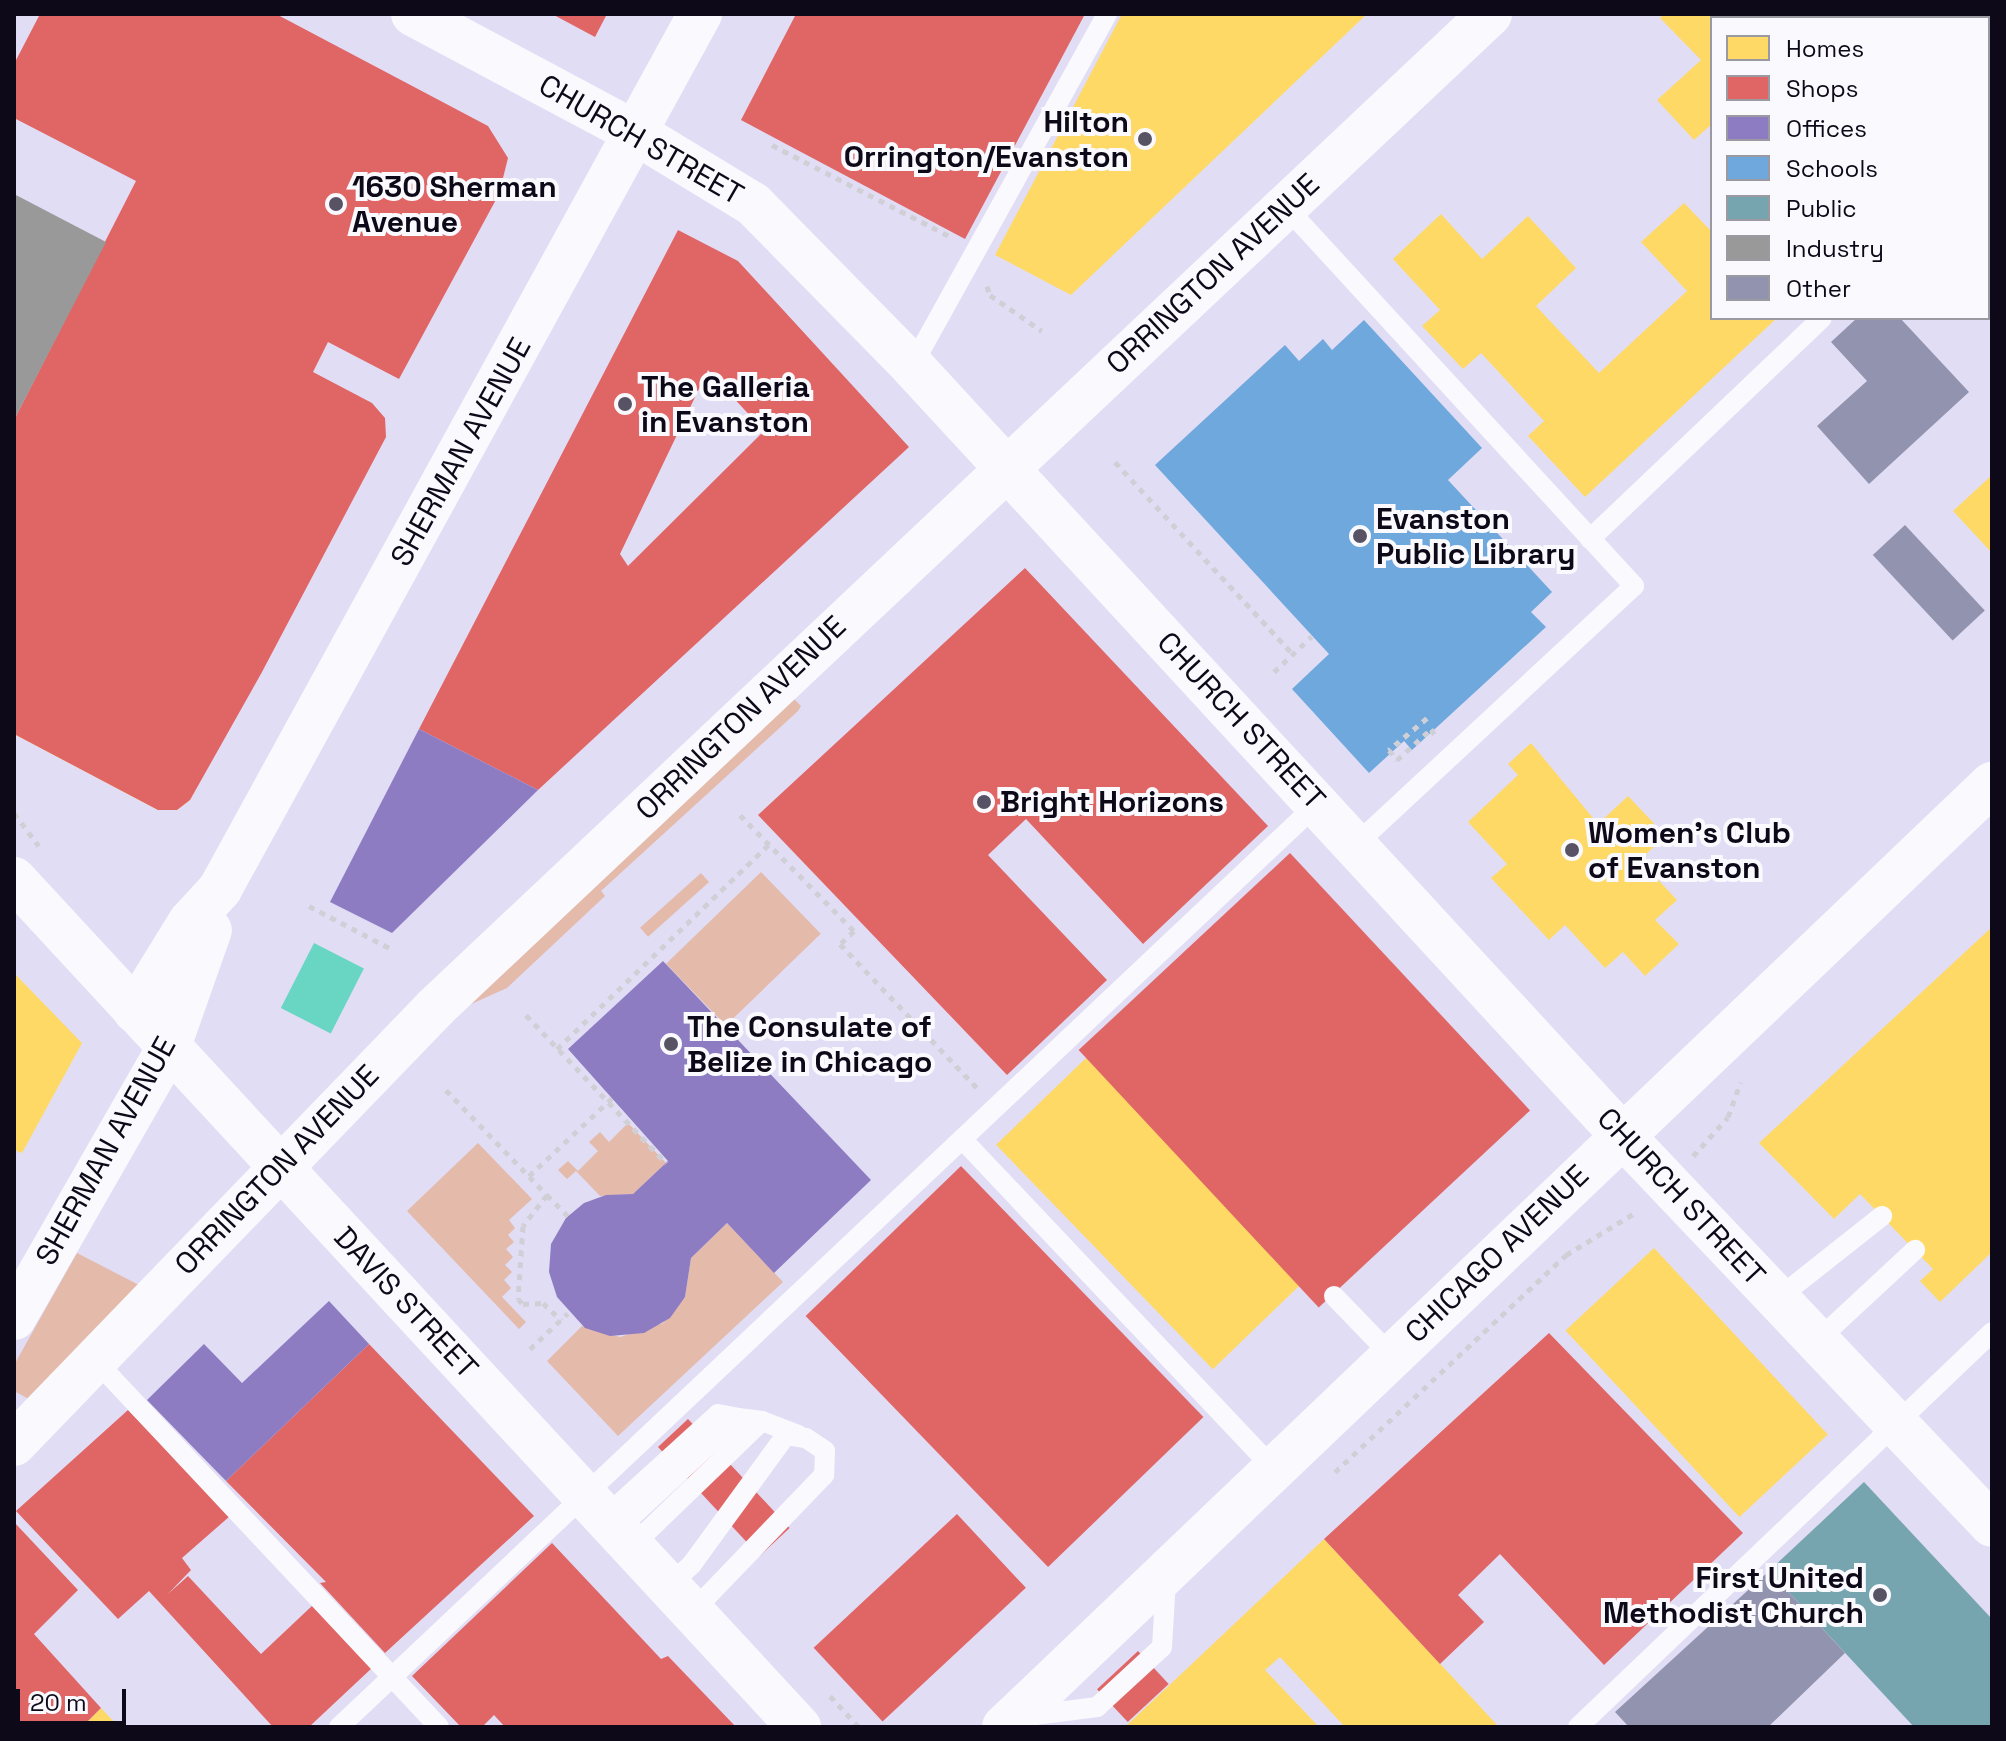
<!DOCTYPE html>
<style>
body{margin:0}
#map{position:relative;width:2006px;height:1741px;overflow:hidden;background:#e1ddf5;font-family:"Space Grotesk",sans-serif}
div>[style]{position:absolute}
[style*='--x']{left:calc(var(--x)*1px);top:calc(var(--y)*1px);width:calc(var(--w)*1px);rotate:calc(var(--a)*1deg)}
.green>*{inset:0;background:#e4baab;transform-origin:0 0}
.water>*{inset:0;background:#69d5c3;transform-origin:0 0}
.homes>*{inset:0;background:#ffd966;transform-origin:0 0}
.shops>*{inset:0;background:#e06666;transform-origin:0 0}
.offices>*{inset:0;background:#8e7cc3}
.schools>*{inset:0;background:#6fa8dc}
.public>*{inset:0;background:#76a5af}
.industry>*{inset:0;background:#999}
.building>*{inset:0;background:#9293ae;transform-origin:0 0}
.path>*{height:5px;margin-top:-2.5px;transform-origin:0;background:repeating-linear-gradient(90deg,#d0cfd6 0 6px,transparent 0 12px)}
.service>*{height:20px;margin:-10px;padding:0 10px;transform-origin:10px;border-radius:10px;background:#fafafe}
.tertiary>*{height:44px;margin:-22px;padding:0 22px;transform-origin:22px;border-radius:22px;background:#fafafe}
.secondary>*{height:44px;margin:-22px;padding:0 22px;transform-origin:22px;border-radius:22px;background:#fafafe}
.dots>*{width:22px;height:22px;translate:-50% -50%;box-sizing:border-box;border:4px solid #fafafe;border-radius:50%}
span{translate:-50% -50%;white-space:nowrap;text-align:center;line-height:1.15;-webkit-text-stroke:8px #fafafe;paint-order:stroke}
.poi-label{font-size:30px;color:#0d0918;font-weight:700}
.right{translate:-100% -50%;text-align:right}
.left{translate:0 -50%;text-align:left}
.street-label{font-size:30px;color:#0d0918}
.frame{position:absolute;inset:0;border:16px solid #0d0918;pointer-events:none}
.legend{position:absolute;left:1710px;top:16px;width:280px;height:304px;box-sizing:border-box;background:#fafafe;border:2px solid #9b9aa2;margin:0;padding:10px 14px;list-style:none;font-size:24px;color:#0d0918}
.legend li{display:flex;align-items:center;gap:16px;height:40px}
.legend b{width:40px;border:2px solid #9b9aa2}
.scale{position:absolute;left:16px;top:1689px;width:110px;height:36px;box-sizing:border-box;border:4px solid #0d0918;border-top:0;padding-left:10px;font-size:24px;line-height:28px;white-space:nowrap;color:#0d0918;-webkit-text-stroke:6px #fafafe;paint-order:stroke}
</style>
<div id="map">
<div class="green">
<div style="clip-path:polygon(794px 699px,801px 706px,798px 711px,601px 891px,605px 896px,507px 988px,469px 1005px)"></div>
<div style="left:761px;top:872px;width:86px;height:132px;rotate:46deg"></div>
<div style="left:701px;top:873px;width:12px;height:82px;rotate:48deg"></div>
<div style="clip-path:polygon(628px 1123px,666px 1163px,633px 1194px,600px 1196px,576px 1171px,567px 1179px,558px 1170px,568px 1161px,578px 1171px,598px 1151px,589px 1142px,600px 1132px,609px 1142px)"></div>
<div style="clip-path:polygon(478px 1143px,532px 1199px,509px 1220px,515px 1228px,508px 1235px,514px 1242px,506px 1249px,513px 1257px,505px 1265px,512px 1272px,504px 1280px,511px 1288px,502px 1297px,526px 1322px,519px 1329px,407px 1211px)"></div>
<div style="clip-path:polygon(727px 1223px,783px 1282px,618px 1436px,547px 1361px,582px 1326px,620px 1337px,663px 1323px,685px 1297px,691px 1258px)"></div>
<div style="clip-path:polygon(77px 1253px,139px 1285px,29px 1399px,14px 1391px,14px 1365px)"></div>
</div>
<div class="water">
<div style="left:314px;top:943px;width:56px;height:73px;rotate:27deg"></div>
</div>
<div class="homes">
<div style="clip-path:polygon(1122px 14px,1367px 14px,1071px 295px,995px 255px)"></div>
<div style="clip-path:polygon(1664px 14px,1750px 18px,1712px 18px,1712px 124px,1694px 140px,1657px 100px,1701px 60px,1660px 18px)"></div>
<div style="clip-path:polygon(1754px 14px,1783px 14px,1787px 18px,1750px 18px)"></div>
<div style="clip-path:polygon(1924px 14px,1983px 14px,1920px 18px)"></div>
<div style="left:1992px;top:35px;width:107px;height:6px;rotate:90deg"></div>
<div style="clip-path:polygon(1684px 203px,1712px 232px,1712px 318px,1777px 318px,1585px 497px,1528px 436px,1544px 421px,1481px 353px,1463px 369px,1422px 326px,1440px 310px,1393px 259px,1441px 214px,1482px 259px,1528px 216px,1576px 268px,1536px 306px,1599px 373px,1687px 291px,1641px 242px)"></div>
<div style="clip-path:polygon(102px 301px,185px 345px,76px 559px,94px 581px,91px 608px,154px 638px,186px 664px,227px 684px,233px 694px,233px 720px,190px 800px,177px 810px,158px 810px,14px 734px,14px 473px)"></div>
<div style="clip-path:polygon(1992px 475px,1992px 553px,1953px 511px)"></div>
<div style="clip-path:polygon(1531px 743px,1598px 824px,1628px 796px,1666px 836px,1636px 863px,1643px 871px,1647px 868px,1677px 900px,1655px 920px,1679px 944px,1645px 976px,1623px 952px,1605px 968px,1565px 925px,1549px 940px,1491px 878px,1507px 864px,1468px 822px,1518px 775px,1508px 764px)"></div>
<div style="clip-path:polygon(1992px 927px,1992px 1252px,1940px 1302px,1920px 1281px,1933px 1269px,1860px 1194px,1834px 1219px,1759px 1143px)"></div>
<div style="clip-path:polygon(14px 973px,82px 1043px,22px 1153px,14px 1150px)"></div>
<div style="left:1086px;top:1058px;width:312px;height:125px;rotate:46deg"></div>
<div style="left:1654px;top:1248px;width:255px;height:121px;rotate:47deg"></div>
<div style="clip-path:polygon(1324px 1539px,1499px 1727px,1345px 1727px,1280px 1657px,1265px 1670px,1319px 1727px,1125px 1727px)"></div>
<div style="clip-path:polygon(101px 1708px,119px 1727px,82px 1727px)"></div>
</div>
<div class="shops">
<div style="clip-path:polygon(40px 14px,276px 14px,488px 126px,508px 158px,499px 194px,399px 379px,328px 342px,313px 372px,372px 403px,385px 418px,386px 437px,262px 672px,190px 800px,177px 810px,158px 810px,14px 734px,14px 420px,136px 181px,14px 118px,14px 64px)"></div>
<div style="clip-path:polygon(552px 14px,607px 14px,595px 37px)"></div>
<div style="clip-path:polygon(796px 14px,1085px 14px,965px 239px,741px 120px)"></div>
<div style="clip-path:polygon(evenodd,678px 230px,738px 261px,909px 447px,538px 790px,419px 729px,678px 230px,708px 370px,764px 431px,628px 566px,620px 554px,708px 370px)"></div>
<div style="clip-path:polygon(1025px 568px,1268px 826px,1143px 944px,1026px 819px,988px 855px,1107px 980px,1007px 1075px,758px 815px)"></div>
<div style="left:1290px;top:853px;width:352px;height:289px;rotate:47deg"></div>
<div style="left:961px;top:1166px;width:349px;height:216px;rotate:46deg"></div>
<div style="clip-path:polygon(1549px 1333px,1743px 1533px,1604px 1665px,1500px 1554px,1458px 1595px,1484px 1622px,1440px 1664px,1324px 1539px)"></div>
<div style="clip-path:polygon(369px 1344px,534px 1516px,385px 1653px,320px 1583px,326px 1582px,226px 1481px)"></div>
<div style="clip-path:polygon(128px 1410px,230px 1516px,182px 1558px,191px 1570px,168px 1594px,188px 1576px,261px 1654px,314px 1604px,373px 1667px,309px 1727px,273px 1727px,149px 1591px,118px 1619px,16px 1511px)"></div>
<div style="left:688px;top:1419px;width:149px;height:41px;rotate:47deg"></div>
<div style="left:957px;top:1514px;width:101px;height:196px;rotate:47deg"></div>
<div style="clip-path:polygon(14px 1522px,78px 1590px,34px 1634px,101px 1708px,82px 1727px,14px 1727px)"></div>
<div style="clip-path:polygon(552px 1543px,661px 1659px,668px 1656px,736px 1727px,505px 1727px,494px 1715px,482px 1727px,461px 1727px,412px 1676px)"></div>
<div style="left:1138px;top:1651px;width:45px;height:56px;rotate:47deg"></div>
</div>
<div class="offices">
<div style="clip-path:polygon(419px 729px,538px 790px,392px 933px,330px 902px)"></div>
<div style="clip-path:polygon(663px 961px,871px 1180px,774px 1273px,727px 1223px,691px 1258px,685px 1297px,670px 1318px,644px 1333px,610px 1336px,585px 1328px,557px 1297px,549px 1272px,551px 1244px,566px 1218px,584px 1203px,606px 1195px,633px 1194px,668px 1161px,568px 1049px)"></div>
<div style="clip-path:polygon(329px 1301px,369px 1344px,226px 1481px,147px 1400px,204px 1344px,242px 1383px)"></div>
</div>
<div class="schools">
<div style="clip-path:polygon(1364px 320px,1482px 448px,1448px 480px,1552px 592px,1531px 612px,1546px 627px,1412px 750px,1404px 741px,1369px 773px,1292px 689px,1329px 654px,1155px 465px,1285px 345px,1299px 361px,1323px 339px,1332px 350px)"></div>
</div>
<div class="public">
<div style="clip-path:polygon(1864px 1482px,1992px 1619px,1992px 1727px,1914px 1727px,1769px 1571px)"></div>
</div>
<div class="industry">
<div style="clip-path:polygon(14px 194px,106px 242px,14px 420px)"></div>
</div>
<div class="building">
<div style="clip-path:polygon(1857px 318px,1900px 318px,1969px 392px,1869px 484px,1817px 426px,1867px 381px,1831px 342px)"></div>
<div style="left:1905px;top:525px;width:117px;height:44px;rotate:47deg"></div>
<div style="clip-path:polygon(1769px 1571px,1845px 1653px,1768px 1727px,1629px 1727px,1615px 1712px)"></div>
</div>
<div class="path">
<div style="--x:772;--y:145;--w:203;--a:27.2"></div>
<div style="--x:987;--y:286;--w:9;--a:72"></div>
<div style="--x:990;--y:295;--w:63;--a:34.7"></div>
<div style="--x:1115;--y:462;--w:262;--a:47.2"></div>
<div style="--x:1274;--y:672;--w:52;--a:-43.5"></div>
<div style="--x:1427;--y:718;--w:50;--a:139.9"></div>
<div style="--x:1389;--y:750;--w:13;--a:51"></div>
<div style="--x:1397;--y:760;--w:46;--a:-42.4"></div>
<div style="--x:1431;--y:729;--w:7;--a:56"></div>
<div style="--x:14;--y:813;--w:41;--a:52.9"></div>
<div style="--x:740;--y:815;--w:163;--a:45.5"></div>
<div style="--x:854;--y:931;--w:19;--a:137"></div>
<div style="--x:840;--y:944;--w:200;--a:46.4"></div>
<div style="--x:309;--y:906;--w:95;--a:27.6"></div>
<div style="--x:526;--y:1015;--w:204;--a:46.6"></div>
<div style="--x:557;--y:1049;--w:295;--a:-44"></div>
<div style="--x:446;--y:1090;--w:146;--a:46.1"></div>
<div style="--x:547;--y:1195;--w:39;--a:128"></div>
<div style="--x:523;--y:1226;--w:73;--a:93.9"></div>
<div style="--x:518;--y:1299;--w:7;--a:45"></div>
<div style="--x:523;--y:1304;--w:20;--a:-3"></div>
<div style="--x:543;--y:1303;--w:25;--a:43"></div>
<div style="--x:1693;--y:1156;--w:52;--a:-48.1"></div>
<div style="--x:1728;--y:1117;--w:37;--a:-70"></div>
<div style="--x:529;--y:1176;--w:114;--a:-43.2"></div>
<div style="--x:547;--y:1195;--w:30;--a:45"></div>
<div style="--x:530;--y:1349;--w:52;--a:-43.5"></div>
<div style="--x:1335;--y:1472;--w:317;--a:-43.2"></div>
<div style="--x:1566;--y:1255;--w:84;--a:-31.4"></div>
<div style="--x:830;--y:1696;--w:42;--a:46.9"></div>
</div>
<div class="service">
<div style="--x:1988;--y:160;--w:6;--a:-45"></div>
<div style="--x:1285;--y:206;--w:516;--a:47.43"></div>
<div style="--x:1634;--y:586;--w:381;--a:137.1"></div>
<div style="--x:912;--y:366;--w:402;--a:-61"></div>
<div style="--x:1590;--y:539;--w:320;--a:-43.6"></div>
<div style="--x:962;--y:1139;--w:453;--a:46.6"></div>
<div style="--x:1334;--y:1296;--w:82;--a:46"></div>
<div style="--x:1777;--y:1299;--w:134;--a:-38.3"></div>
<div style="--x:1817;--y:1341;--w:134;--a:-42.9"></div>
<div style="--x:94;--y:1359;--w:504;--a:46.85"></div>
<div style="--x:606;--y:1516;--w:151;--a:-42.3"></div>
<div style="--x:718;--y:1414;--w:20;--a:11"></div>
<div style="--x:618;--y:1529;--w:163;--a:-42.8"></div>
<div style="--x:738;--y:1418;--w:24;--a:7"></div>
<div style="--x:633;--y:1545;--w:179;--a:-43.9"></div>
<div style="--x:762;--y:1421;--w:39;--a:21"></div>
<div style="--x:669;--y:1585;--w:31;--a:-42"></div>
<div style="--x:692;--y:1564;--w:160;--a:-53.9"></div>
<div style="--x:786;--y:1435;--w:20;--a:9"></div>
<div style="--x:806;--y:1438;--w:23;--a:34"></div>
<div style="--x:825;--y:1451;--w:24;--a:92"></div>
<div style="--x:824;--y:1475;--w:189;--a:133.9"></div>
<div style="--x:1026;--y:1716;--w:72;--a:-7.2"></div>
<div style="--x:1097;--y:1707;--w:88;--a:-42.7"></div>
<div style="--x:1162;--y:1647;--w:68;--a:-86.6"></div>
<div style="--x:339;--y:1727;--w:1345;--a:-43.34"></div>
<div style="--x:1578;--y:1727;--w:572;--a:-43.65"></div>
</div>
<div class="tertiary">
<div style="--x:135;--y:1011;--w:105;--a:-58.3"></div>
<div style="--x:190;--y:922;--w:45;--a:-47.7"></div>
<div style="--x:220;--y:889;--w:998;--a:-61.25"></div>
<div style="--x:1621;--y:1134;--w:539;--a:46.5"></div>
<div style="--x:14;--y:1318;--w:310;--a:-60.2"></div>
<div style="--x:168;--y:1049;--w:126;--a:-70.6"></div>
<div style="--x:14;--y:1444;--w:607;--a:-46"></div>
<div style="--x:436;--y:1007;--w:1448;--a:-43.29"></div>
</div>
<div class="secondary">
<div style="--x:413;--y:14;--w:253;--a:28.1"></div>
<div style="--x:636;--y:133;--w:137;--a:31.3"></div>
<div style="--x:753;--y:204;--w:227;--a:45.5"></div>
<div style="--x:912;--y:366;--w:1045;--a:47.29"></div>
<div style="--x:14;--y:879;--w:1156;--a:47.21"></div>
<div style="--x:1004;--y:1727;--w:1366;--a:-43.67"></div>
</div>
<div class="dots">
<div style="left:1145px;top:139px;background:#575365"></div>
<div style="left:336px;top:204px;background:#575365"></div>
<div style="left:625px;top:404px;background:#575365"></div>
<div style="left:1360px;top:536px;background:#575365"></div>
<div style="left:984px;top:802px;background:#575365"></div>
<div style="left:1572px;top:850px;background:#575365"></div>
<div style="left:671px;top:1044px;background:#575365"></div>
<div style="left:1880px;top:1595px;background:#575365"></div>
</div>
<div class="poi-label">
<span class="right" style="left:1129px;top:139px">Hilton<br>Orrington/Evanston</span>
<span class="left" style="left:352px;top:204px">1630 Sherman<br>Avenue</span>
<span class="left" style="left:641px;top:404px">The Galleria<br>in Evanston</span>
<span class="left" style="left:1376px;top:536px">Evanston<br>Public Library</span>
<span class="left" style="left:1000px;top:802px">Bright Horizons</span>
<span class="left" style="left:1588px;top:850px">Women's Club<br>of Evanston</span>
<span class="left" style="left:687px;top:1044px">The Consulate of<br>Belize in Chicago</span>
<span class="right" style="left:1864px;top:1595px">First United<br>Methodist Church</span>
</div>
<div class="street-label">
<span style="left:641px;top:140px;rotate:30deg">CHURCH STREET</span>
<span style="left:1213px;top:274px;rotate:-43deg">ORRINGTON AVENUE</span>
<span style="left:461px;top:452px;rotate:-61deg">SHERMAN AVENUE</span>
<span style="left:741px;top:718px;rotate:-44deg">ORRINGTON AVENUE</span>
<span style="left:1241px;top:721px;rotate:47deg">CHURCH STREET</span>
<span style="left:106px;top:1151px;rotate:-61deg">SHERMAN AVENUE</span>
<span style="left:277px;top:1170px;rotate:-46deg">ORRINGTON AVENUE</span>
<span style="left:1681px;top:1197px;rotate:47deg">CHURCH STREET</span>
<span style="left:1497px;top:1254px;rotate:-44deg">CHICAGO AVENUE</span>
<span style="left:406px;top:1303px;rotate:47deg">DAVIS STREET</span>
</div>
<div class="frame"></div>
<ul class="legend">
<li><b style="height:22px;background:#ffd966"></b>Homes</li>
<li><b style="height:22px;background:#e06666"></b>Shops</li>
<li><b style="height:22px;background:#8e7cc3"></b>Offices</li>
<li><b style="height:22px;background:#6fa8dc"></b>Schools</li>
<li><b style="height:22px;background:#76a5af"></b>Public</li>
<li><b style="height:22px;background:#999"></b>Industry</li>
<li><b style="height:22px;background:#9293ae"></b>Other</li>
</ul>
<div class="scale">20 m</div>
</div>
